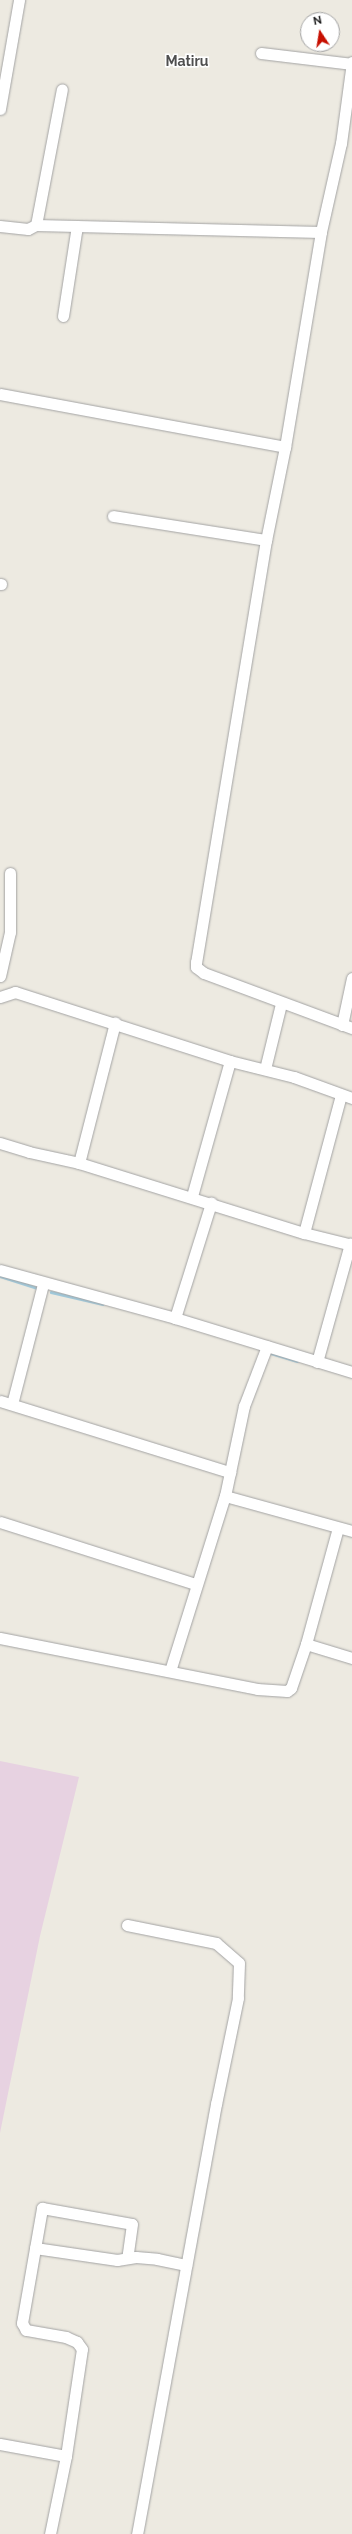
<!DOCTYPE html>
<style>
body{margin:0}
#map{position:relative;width:352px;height:2534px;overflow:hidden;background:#edeae1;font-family:Raleway,sans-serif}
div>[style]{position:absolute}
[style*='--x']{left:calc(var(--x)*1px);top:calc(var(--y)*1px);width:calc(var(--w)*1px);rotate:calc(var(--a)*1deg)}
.industrial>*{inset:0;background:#e7d2e1}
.stream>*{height:2.5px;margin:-1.25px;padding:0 1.25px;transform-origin:1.25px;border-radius:1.25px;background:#a0cadc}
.roads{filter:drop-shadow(0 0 1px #a3a3a3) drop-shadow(0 0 1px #a3a3a3)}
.minor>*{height:11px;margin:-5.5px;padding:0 5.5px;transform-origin:5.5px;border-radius:5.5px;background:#fff}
span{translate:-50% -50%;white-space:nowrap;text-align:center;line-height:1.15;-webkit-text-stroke:3px #fff;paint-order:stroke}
.quarter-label{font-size:14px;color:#4f4f4f;font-weight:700}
.north{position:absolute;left:300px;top:12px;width:40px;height:40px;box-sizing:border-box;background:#fff;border:1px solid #a4a4a4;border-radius:50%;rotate:348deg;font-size:11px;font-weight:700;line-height:16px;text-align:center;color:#1c1c1c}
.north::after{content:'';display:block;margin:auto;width:14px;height:18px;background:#c70f00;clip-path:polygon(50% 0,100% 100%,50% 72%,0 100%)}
</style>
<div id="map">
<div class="industrial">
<div style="clip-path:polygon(0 1761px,79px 1777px,40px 1936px,0 2133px)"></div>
</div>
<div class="stream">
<div style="--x:0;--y:1276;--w:39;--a:18"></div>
<div style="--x:51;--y:1292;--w:53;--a:13"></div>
<div style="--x:271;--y:1353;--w:27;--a:17"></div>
</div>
<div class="roads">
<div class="minor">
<div style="--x:261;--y:53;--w:92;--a:6.9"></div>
<div style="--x:352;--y:62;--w:82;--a:97.7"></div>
<div style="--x:341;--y:143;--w:91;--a:102.7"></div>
<div style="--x:321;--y:232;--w:218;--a:99.5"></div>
<div style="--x:285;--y:447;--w:95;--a:101.5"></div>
<div style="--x:266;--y:540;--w:428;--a:99.4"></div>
<div style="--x:196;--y:962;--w:5;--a:90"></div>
<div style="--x:196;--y:967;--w:10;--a:37"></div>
<div style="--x:204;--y:973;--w:158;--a:20.4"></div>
<div style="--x:0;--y:109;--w:111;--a:-80.1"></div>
<div style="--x:36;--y:225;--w:285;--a:1.4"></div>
<div style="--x:0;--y:226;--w:28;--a:6"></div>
<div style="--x:28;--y:229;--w:9;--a:-27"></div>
<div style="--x:36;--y:225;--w:138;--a:-79.2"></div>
<div style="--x:63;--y:316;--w:91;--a:-81.2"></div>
<div style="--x:0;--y:394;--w:290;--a:10.5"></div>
<div style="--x:113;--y:516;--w:155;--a:8.9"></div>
<div style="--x:0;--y:584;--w:1;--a:0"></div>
<div style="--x:0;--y:976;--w:45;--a:-77.2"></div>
<div style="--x:10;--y:932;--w:59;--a:-90"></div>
<div style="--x:0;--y:997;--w:16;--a:-18"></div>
<div style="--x:15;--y:992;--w:226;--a:17.8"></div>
<div style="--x:230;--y:1061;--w:66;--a:14"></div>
<div style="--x:294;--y:1077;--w:62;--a:19.9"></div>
<div style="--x:342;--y:1025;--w:48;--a:-78"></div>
<div style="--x:265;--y:1069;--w:67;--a:-76.2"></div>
<div style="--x:0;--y:1143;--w:30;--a:17"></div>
<div style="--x:29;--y:1152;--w:51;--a:12.4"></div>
<div style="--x:79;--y:1163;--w:236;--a:17.3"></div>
<div style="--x:304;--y:1233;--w:49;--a:14"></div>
<div style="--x:79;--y:1163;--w:145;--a:-75.6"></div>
<div style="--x:192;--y:1196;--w:140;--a:-74.3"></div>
<div style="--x:304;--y:1233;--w:143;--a:-75"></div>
<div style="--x:0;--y:1270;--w:181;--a:15.3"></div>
<div style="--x:175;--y:1318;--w:185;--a:17"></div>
<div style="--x:175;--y:1318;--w:121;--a:-72.6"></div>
<div style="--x:317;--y:1362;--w:123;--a:-74.4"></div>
<div style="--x:0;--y:1401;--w:241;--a:17.2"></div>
<div style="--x:12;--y:1404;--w:124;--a:-75.5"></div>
<div style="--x:225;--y:1496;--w:132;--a:15.4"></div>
<div style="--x:0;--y:1522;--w:206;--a:17.6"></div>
<div style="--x:0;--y:1638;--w:262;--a:11.2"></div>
<div style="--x:257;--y:1689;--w:30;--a:4"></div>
<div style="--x:287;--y:1691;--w:5;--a:-37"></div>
<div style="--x:291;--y:1688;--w:46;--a:-71.2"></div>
<div style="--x:306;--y:1644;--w:120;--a:-74.6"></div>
<div style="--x:306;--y:1644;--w:48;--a:16.9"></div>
<div style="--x:170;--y:1671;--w:183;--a:-72.6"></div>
<div style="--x:225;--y:1496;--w:92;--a:-78.1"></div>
<div style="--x:244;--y:1406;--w:64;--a:-69"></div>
<div style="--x:127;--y:1925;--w:91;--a:11.4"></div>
<div style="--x:216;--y:1943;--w:30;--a:41"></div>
<div style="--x:239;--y:1963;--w:35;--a:92"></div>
<div style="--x:238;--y:1998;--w:108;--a:101.7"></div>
<div style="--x:216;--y:2104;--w:437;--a:100.4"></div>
<div style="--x:35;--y:2248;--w:83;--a:8.3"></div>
<div style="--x:117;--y:2260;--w:19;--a:-9"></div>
<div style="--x:136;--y:2257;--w:21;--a:5"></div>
<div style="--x:157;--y:2259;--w:30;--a:12"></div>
<div style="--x:0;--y:2444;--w:67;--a:10.3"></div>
<div style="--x:50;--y:2534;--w:80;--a:-78.4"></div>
<div style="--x:66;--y:2456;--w:108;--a:-81.5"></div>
<div style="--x:82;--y:2349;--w:9;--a:-126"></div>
<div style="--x:77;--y:2342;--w:12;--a:-156"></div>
<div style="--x:66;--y:2337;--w:41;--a:-170.1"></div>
<div style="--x:26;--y:2330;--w:8;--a:-120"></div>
<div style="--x:22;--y:2323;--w:117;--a:-80.1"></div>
<div style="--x:42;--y:2208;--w:91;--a:10.1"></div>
<div style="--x:132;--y:2224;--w:34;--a:98"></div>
</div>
</div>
<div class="quarter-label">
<span style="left:187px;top:61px">Matiru</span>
</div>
<div class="north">N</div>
</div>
